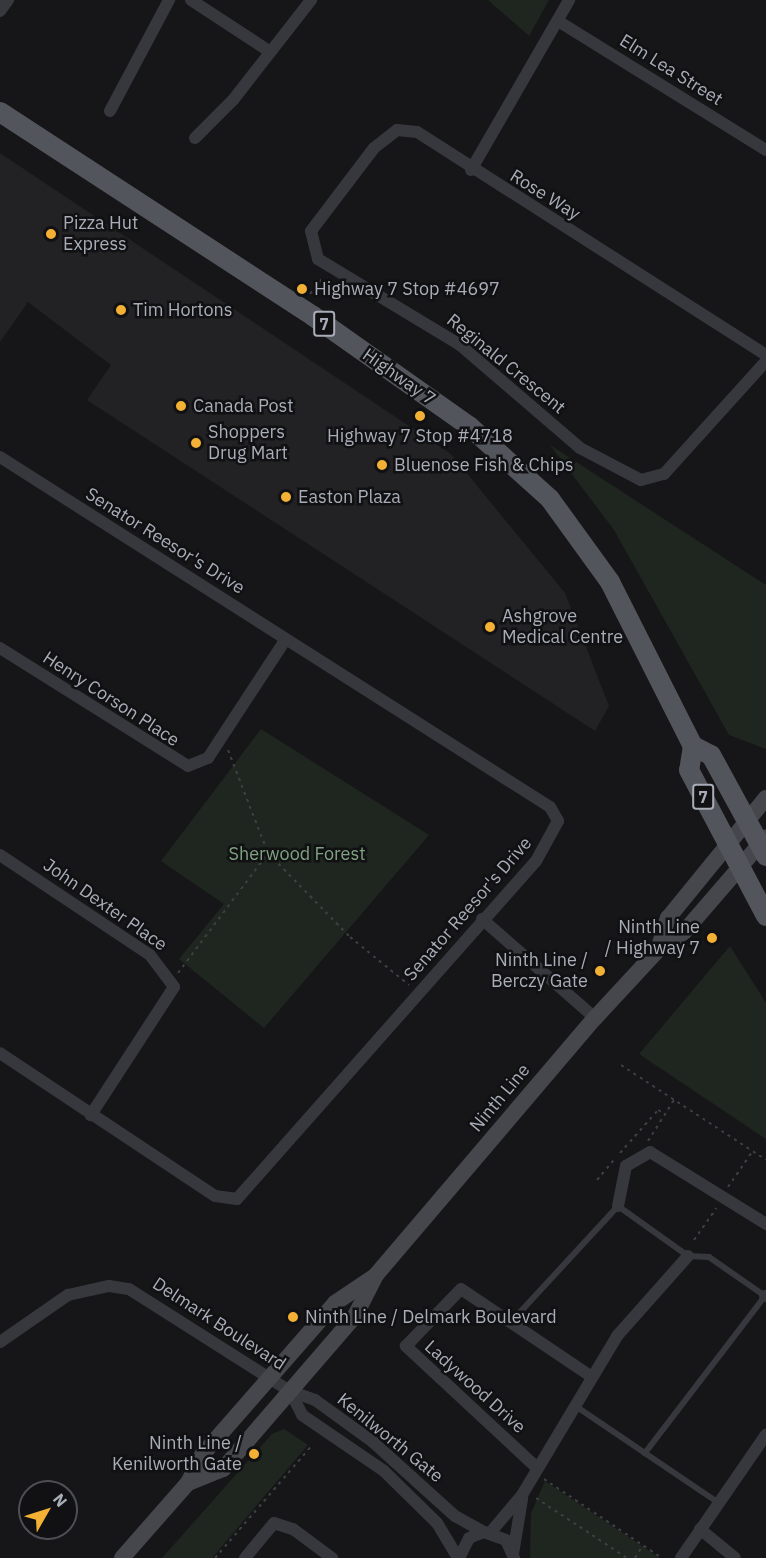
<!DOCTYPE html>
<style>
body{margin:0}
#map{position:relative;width:766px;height:1558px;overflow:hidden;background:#161618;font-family:"IBM Plex Sans",sans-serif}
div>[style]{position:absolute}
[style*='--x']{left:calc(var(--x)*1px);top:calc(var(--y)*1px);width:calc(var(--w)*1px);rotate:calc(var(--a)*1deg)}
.built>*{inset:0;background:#222225}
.green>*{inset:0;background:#1e261f}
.path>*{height:2px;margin-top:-1px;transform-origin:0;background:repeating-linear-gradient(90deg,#3d3f44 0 3px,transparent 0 7.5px)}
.service>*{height:6px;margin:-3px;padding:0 3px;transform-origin:3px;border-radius:3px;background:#37383d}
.minor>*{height:12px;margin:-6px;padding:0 6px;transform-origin:6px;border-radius:6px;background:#37383d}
.secondary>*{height:16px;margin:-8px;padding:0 8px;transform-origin:8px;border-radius:8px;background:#45474d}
.primary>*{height:20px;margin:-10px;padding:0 10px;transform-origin:10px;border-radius:10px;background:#53555c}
.dots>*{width:16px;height:16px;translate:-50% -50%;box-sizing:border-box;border:3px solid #111113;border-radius:50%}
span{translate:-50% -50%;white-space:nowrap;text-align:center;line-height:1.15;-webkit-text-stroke:5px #111113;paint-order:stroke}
.shield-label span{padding:2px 4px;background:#111113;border:2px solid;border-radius:4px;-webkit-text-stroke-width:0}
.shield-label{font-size:16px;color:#a8adb8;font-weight:700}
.street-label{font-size:18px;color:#a8adb8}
.poi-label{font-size:18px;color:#a8adb8}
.left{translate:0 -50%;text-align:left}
.right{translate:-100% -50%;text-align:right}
.park-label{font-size:18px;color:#7fa381}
.north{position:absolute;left:18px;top:1480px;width:60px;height:60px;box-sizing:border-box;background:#111113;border:2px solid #4d4f55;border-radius:50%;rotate:51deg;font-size:16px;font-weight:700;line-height:24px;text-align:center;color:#a8adb8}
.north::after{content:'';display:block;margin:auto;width:21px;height:27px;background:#f2b134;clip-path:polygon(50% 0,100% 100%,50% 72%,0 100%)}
</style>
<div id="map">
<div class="built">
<div style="clip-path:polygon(0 153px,451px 454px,565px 593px,609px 706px,595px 731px,87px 400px,111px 365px,28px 302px,0 342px)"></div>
</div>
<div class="green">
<div style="clip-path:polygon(488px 0,549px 0,529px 36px)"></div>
<div style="clip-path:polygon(550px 445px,766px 585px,766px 749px,729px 735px,614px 530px)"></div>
<div style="clip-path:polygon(261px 729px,429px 835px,264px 1028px,179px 959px,224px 904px,161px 861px)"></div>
<div style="clip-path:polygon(730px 946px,766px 1003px,766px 1139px,639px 1054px)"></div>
<div style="clip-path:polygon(284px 1429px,308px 1445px,212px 1558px,162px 1558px,272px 1434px)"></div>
<div style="clip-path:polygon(545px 1481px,660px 1558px,530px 1558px,531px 1513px)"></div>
</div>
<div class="path">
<div style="--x:310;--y:294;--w:21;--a:-53"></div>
<div style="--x:228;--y:750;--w:110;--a:68.8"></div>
<div style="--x:268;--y:853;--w:117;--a:45.7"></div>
<div style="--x:350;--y:937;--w:76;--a:39.1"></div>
<div style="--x:178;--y:973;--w:150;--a:-53.1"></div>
<div style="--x:621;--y:1065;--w:173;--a:33.2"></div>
<div style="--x:648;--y:1141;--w:49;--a:-57.6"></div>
<div style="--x:620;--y:1153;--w:57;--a:-48.5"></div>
<div style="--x:658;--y:1110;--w:8;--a:30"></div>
<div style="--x:597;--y:1180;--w:26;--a:-50"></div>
<div style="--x:728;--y:1187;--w:42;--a:-55.6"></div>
<div style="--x:694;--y:1240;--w:39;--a:-55"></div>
<div style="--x:544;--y:1479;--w:142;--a:33.8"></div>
<div style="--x:536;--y:1498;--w:109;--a:33.4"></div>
<div style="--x:215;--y:1558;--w:150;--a:-49.3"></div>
<div style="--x:635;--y:1558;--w:15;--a:-58"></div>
</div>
<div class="service">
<div style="--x:511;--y:1322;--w:158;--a:-47.3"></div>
<div style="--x:618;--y:1206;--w:86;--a:35.5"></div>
<div style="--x:688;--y:1256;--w:21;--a:3"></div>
<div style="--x:709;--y:1257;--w:68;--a:34.9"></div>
<div style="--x:765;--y:1296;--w:198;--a:127.4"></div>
<div style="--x:574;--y:1405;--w:175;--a:34.1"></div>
</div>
<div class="minor">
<div style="--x:191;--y:0;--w:93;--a:33.2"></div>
<div style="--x:0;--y:11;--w:14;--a:-54"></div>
<div style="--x:558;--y:21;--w:245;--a:31.8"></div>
<div style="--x:110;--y:111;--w:126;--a:-62"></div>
<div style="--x:195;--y:138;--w:54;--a:-45"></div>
<div style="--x:233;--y:100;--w:127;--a:-52"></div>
<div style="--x:471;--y:170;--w:196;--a:-60"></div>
<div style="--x:766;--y:355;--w:414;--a:-147.4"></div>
<div style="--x:417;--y:132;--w:20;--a:-174"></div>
<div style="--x:397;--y:130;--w:29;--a:142"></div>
<div style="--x:374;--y:148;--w:104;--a:127.2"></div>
<div style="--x:311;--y:231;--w:29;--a:76"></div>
<div style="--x:318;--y:259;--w:166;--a:31.2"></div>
<div style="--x:460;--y:345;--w:158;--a:40.6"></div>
<div style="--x:580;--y:448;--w:69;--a:27.7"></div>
<div style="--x:641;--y:480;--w:24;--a:-15"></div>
<div style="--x:664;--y:474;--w:152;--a:-47.9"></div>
<div style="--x:0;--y:457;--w:652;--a:32.47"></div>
<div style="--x:550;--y:807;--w:16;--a:60"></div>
<div style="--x:558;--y:821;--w:46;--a:118.8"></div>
<div style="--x:536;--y:861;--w:451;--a:131.5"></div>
<div style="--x:237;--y:1199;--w:22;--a:-172"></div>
<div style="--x:215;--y:1196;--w:258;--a:-146.4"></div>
<div style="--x:0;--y:648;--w:222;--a:32.1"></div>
<div style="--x:188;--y:766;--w:22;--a:-22"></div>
<div style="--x:208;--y:758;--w:142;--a:-56.8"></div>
<div style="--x:0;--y:855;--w:180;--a:33.7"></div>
<div style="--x:150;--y:955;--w:40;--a:53"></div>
<div style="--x:174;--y:987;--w:153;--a:123"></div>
<div style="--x:482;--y:919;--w:150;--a:41.2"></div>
<div style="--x:618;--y:1206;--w:41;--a:-78.7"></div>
<div style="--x:626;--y:1166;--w:28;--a:-30"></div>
<div style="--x:650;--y:1152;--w:137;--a:31.8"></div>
<div style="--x:765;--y:1296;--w:1;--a:0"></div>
<div style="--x:0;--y:1342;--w:83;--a:-34.7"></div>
<div style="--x:68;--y:1295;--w:42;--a:-12.4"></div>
<div style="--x:109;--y:1286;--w:20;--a:9"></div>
<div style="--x:129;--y:1289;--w:191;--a:32.4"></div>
<div style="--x:290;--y:1391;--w:27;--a:20"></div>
<div style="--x:315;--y:1400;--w:72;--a:35.9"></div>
<div style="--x:373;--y:1442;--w:110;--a:42.1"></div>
<div style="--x:455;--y:1516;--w:33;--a:29"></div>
<div style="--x:290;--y:1391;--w:27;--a:63"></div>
<div style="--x:302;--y:1415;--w:99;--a:34.3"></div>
<div style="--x:384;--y:1471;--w:74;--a:44.5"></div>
<div style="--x:437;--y:1523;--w:41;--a:59"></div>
<div style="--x:536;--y:1467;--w:178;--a:-137.1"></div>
<div style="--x:406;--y:1346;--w:79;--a:-46"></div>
<div style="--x:461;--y:1289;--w:154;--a:33.9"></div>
<div style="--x:700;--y:1529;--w:45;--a:39.6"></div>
<div style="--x:490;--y:1533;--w:50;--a:-49.9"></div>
<div style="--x:522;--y:1495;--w:185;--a:-59.1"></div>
<div style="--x:617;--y:1336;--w:107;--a:-48.4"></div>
<div style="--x:513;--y:1554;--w:56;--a:-80.7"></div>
<div style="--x:245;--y:1558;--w:45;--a:-50.4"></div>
<div style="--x:274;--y:1523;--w:20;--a:18"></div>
<div style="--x:293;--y:1529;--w:49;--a:36.6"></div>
<div style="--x:459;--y:1558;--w:22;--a:-63"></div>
<div style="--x:469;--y:1538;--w:16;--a:-22"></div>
<div style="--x:484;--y:1532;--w:23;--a:20"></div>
<div style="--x:506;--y:1540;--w:20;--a:66"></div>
<div style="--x:681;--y:1558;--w:150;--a:-55.4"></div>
</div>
<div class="secondary">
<div style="--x:658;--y:950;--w:34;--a:-73"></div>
<div style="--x:668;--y:918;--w:155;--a:-50.8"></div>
<div style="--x:188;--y:1483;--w:38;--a:-22"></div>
<div style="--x:223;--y:1469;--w:202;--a:-49.2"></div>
<div style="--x:355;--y:1316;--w:46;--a:-62.9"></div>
<div style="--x:376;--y:1275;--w:338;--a:-49.6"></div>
<div style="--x:595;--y:1018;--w:93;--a:-47.2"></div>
<div style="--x:658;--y:950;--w:32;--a:-35"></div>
<div style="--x:684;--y:932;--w:125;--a:-49.2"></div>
<div style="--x:122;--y:1558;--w:100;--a:-48.7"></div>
<div style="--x:188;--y:1483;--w:31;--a:-63"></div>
<div style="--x:202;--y:1455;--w:202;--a:-48.8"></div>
<div style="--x:335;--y:1303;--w:48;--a:-34"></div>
</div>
<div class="primary">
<div style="--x:0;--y:112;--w:374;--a:33.1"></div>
<div style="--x:313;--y:316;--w:191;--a:35.2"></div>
<div style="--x:469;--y:426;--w:109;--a:42"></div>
<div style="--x:550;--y:499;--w:102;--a:54.1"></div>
<div style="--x:610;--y:582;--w:184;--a:63.2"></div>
<div style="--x:693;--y:746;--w:20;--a:27"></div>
<div style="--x:711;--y:755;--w:115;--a:61.4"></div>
<div style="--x:693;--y:746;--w:24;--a:99"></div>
<div style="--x:689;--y:770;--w:165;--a:62.2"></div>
</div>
<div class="dots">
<div style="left:51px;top:234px;background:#f2b134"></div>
<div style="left:302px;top:289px;background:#f2b134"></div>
<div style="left:121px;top:310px;background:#f2b134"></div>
<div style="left:181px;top:406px;background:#f2b134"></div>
<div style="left:420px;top:416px;background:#f2b134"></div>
<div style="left:196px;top:443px;background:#f2b134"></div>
<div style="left:382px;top:465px;background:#f2b134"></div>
<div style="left:286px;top:497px;background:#f2b134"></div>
<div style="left:490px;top:627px;background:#f2b134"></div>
<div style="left:712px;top:938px;background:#f2b134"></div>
<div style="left:600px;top:971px;background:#f2b134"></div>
<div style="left:293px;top:1317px;background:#f2b134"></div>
<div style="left:254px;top:1454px;background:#f2b134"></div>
</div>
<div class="shield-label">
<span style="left:324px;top:324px">7</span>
<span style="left:703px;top:797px">7</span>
</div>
<div class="street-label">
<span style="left:671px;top:70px;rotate:32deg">Elm Lea Street</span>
<span style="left:545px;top:195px;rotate:32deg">Rose Way</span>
<span style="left:506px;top:364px;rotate:39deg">Reginald Crescent</span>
<span style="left:399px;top:377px;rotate:35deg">Highway 7</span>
<span style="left:165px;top:541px;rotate:32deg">Senator Reesor's Drive</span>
<span style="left:111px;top:699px;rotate:33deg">Henry Corson Place</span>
<span style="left:105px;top:905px;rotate:35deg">John Dexter Place</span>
<span style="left:468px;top:909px;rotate:-49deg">Senator Reesor's Drive</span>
<span style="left:500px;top:1098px;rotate:-50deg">Ninth Line</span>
<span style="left:219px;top:1324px;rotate:33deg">Delmark Boulevard</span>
<span style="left:475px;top:1387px;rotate:42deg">Ladywood Drive</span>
<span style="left:390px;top:1438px;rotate:39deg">Kenilworth Gate</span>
</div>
<div class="poi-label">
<span class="left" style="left:63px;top:234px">Pizza Hut<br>Express</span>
<span class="left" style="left:314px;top:289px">Highway 7 Stop #4697</span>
<span class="left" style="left:133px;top:310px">Tim Hortons</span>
<span class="left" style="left:193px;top:406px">Canada Post</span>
<span class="left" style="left:208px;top:443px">Shoppers<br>Drug Mart</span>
<span style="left:420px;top:436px">Highway 7 Stop #4718</span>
<span class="left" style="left:394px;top:465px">Bluenose Fish &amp; Chips</span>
<span class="left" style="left:298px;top:497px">Easton Plaza</span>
<span class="left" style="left:502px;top:627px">Ashgrove<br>Medical Centre</span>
<span class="right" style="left:700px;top:938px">Ninth Line<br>/ Highway 7</span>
<span class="right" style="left:588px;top:971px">Ninth Line /<br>Berczy Gate</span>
<span class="left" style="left:305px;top:1317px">Ninth Line / Delmark Boulevard</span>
<span class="right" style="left:242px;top:1454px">Ninth Line /<br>Kenilworth Gate</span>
</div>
<div class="park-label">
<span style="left:297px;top:854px">Sherwood Forest</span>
</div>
<div class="north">N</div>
</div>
